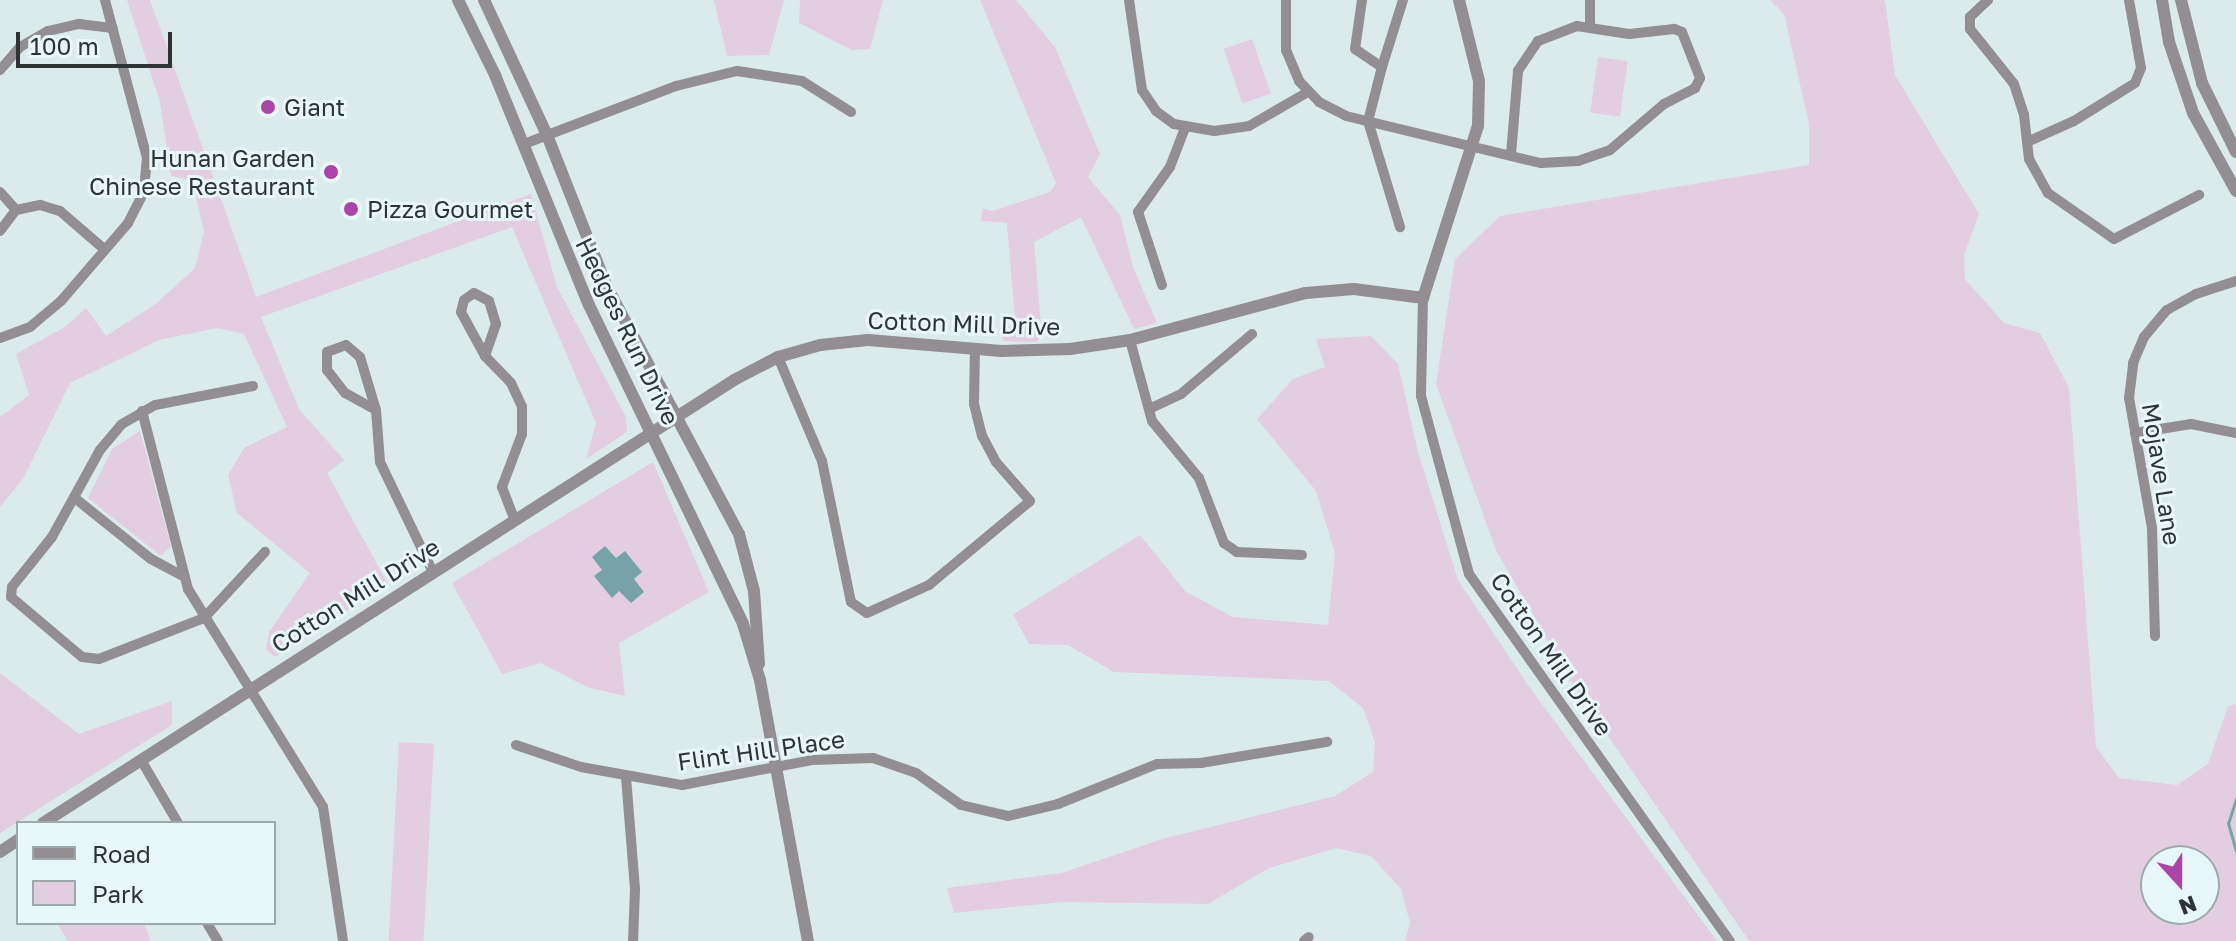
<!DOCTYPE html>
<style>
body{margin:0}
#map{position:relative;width:2236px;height:941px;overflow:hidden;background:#dbeaeb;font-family:"Golos Text",sans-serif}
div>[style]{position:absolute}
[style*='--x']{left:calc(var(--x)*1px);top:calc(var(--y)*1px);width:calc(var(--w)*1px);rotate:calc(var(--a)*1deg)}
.green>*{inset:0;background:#e3cee1;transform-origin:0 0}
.water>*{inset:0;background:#77a2a8}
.stream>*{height:3px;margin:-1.5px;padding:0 1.5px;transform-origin:1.5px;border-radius:1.5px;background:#77a2a8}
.minor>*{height:10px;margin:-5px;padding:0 5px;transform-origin:5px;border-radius:5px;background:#928e91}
.tertiary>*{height:12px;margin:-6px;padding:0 6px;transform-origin:6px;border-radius:6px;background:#928e91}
.dots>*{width:22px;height:22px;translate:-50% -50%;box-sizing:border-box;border:4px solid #e8f7f9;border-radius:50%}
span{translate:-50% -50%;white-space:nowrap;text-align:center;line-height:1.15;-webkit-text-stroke:6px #e8f7f9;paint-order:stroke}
.poi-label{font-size:24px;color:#2e3434}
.left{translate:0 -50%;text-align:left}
.right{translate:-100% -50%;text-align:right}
.street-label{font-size:24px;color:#2e3434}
.legend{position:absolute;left:16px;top:821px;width:260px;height:104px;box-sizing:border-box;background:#e8f7f9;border:2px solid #9ea9aa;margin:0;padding:10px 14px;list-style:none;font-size:24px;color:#2e3434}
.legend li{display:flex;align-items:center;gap:16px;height:40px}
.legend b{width:40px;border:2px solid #9ea9aa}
.north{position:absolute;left:2140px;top:845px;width:80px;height:80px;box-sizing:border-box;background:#e8f7f9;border:2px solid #9ea9aa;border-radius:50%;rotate:159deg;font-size:22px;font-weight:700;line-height:32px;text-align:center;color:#2e3434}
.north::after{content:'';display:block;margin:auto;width:28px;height:36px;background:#ac45a9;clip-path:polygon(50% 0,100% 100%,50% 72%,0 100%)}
.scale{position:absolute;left:16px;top:32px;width:156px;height:36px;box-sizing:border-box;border:4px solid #2e3434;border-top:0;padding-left:10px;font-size:24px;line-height:28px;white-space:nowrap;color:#2e3434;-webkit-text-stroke:6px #e8f7f9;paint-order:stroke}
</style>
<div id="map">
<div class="green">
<div style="clip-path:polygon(127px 0,150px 0,256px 297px,531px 194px,557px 287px,626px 417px,627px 432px,586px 459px,596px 423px,512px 227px,261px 317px,299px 409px,344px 460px,327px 473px,388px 584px,275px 657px,266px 649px,269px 632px,310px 573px,237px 513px,228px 475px,244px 448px,287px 427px,244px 334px,217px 328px,159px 340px,70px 383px,23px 479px,0 507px,0 417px,29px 395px,16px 354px,65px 327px,86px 308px,106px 336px,157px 303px,195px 268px,204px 232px,192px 180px,171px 176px,160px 102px)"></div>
<div style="clip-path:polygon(714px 0,784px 0,769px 55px,727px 56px)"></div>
<div style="clip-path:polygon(800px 0,883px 0,870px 49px,852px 50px,799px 23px)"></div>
<div style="clip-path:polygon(980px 0,1016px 0,1055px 47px,1100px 154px,1088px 177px,1120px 215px,1133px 267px,1157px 323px,1134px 329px,1081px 217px,1034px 242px,1042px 337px,1036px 342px,1004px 341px,1001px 336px,1015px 319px,1007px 223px,981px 221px,983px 208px,992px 211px,1050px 192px,1056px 183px)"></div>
<div style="clip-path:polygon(evenodd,1770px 0,1885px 0,1895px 75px,1979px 214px,1964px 255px,1965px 279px,2004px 323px,2040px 333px,2069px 388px,2096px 747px,2119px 778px,2177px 785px,2208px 764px,2228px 706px,2236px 704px,2236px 941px,1749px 941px,1573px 685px,1496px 550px,1436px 384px,1455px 259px,1500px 216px,1809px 165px,1809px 124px,1784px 14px,1770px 0,2156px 861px,2204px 861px,2204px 909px,2156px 909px,2156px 861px)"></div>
<div style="left:1252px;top:39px;width:58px;height:30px;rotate:71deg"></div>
<div style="left:1598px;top:57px;width:30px;height:56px;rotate:8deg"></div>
<div style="clip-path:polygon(1371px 336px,1398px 364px,1418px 452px,1458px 580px,1528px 685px,1717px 941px,1405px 941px,1410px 923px,1401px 889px,1371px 856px,1336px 848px,1269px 868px,1208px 904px,1063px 902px,954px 913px,947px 888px,1062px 873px,1162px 839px,1335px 796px,1373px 772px,1375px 742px,1363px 708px,1329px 681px,1114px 672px,1068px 645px,1029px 644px,1013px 614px,1140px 535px,1186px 592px,1233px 617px,1328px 625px,1335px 553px,1316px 491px,1257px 419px,1293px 379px,1325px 367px,1316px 339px)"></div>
<div style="clip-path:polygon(140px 431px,171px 546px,161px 556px,88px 498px,112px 449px)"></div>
<div style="clip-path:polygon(653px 462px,709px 592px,619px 643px,625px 696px,587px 687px,541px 663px,502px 674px,452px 583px)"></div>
<div style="clip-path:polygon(0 673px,79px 734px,172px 701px,172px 725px,0 833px)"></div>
<div style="left:399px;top:742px;width:35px;height:201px;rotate:3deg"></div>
<div style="clip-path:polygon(57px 923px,144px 923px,151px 941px,68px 941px)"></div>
</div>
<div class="water">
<div style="clip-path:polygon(605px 546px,616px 558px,625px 551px,642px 572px,634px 579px,644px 592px,631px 603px,619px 591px,612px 598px,594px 576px,602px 570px,592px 557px)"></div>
</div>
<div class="stream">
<div style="--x:2236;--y:799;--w:25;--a:108"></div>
<div style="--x:2228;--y:823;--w:29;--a:74"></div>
</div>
<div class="minor">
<div style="--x:1129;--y:0;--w:91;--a:81.8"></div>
<div style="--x:1142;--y:90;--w:25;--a:56"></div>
<div style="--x:1156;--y:111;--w:22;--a:36"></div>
<div style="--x:1174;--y:124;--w:41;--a:9.9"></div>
<div style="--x:1214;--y:131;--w:35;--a:-8"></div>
<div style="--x:1249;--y:126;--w:68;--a:-30"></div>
<div style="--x:1286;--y:0;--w:50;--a:90"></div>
<div style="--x:1286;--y:50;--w:34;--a:67"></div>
<div style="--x:1299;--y:81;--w:29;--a:46"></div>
<div style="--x:1319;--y:102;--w:30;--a:27"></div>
<div style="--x:1346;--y:116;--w:201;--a:13.6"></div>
<div style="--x:1541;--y:163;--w:37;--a:-3"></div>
<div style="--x:1578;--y:161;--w:34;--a:-19"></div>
<div style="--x:1610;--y:150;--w:71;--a:-40.4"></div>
<div style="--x:1664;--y:104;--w:35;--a:-27"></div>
<div style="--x:1695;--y:88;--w:11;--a:-63"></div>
<div style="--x:1700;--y:78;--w:49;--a:-111.4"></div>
<div style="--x:1682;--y:32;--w:9;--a:-159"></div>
<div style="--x:1674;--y:29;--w:45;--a:173.7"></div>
<div style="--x:1629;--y:34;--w:53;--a:-171.3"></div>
<div style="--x:1577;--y:26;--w:42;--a:159"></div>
<div style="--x:1538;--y:41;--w:36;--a:124"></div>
<div style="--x:1518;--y:71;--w:83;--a:94.8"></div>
<div style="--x:1362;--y:0;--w:49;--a:98.1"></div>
<div style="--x:1355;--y:49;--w:32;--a:34"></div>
<div style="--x:1382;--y:67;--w:70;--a:-72.6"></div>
<div style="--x:1988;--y:0;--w:25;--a:137"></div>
<div style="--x:1970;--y:17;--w:12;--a:90"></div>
<div style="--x:1970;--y:29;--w:70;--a:51.3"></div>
<div style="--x:2014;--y:84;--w:33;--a:72"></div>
<div style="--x:2024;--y:115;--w:44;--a:83.5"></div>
<div style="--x:2029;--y:159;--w:39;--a:61"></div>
<div style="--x:2048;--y:193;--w:80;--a:34.9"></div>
<div style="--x:2114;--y:239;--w:96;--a:-27.4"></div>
<div style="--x:1590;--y:27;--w:27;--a:-90"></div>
<div style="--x:1382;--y:67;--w:56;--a:104.5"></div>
<div style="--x:1368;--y:121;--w:111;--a:73.2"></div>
<div style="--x:0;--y:70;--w:30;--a:-49"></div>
<div style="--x:20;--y:47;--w:32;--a:-30"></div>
<div style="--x:48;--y:31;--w:32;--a:-13"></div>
<div style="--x:79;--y:24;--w:34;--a:7"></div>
<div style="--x:2027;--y:142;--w:51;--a:-24.1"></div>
<div style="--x:2074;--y:121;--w:72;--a:-31.9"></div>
<div style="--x:2135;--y:83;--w:16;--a:-68"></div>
<div style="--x:2141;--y:68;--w:69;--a:-100"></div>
<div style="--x:524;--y:144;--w:163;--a:-20.9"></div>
<div style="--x:676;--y:86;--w:63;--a:-13.8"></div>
<div style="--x:737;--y:71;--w:66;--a:8.7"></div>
<div style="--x:802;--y:81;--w:58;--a:32.3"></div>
<div style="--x:0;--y:192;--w:24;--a:48"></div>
<div style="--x:0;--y:231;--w:26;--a:-53"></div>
<div style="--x:16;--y:210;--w:25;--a:-12"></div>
<div style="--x:40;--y:205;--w:21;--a:17"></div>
<div style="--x:60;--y:211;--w:58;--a:40.8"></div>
<div style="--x:1162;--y:285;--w:77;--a:-108.2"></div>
<div style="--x:1138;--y:212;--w:55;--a:-54.6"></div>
<div style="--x:1170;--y:167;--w:42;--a:-69"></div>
<div style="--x:474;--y:293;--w:17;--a:28"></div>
<div style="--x:489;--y:301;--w:24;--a:73"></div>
<div style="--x:496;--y:324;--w:34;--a:109"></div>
<div style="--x:485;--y:356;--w:50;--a:-118.6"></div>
<div style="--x:461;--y:312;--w:12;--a:-76"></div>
<div style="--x:464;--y:300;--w:12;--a:-35"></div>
<div style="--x:1423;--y:298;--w:98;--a:91.2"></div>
<div style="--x:1421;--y:396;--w:184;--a:74.9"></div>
<div style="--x:1469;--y:574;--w:450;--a:54.6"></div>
<div style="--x:0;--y:338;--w:32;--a:-20"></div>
<div style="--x:30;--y:327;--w:40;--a:-40"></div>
<div style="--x:61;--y:301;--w:103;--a:-49.3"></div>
<div style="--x:128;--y:223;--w:36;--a:-63"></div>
<div style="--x:144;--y:191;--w:33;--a:-85"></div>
<div style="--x:147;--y:158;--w:163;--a:-104.9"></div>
<div style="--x:1130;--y:340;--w:84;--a:74.8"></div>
<div style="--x:1152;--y:421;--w:74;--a:50.5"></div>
<div style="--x:1199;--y:478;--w:70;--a:69"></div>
<div style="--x:1224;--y:543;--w:16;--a:35"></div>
<div style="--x:1237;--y:552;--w:65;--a:2.6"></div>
<div style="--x:346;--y:345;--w:18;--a:41"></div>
<div style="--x:360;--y:357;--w:55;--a:73.2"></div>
<div style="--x:376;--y:410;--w:35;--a:-151"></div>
<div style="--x:345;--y:393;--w:29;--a:-128"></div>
<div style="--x:327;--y:370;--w:18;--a:-90"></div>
<div style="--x:327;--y:352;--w:20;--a:-20"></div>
<div style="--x:485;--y:356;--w:37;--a:46"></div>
<div style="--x:511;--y:383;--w:26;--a:65"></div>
<div style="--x:522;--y:407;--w:27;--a:90"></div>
<div style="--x:522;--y:434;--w:57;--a:110.7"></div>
<div style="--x:502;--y:487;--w:36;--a:69"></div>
<div style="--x:778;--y:357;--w:113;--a:67.1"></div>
<div style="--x:822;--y:461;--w:144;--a:78.4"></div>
<div style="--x:851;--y:602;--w:19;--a:35"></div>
<div style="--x:867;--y:613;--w:68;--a:-24.3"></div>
<div style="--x:929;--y:585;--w:131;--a:-39.7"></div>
<div style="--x:1030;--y:501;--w:52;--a:-131.1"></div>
<div style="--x:996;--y:462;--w:30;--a:-118"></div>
<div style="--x:982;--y:436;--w:33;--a:-104"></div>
<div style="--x:974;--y:404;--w:55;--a:-89"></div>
<div style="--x:253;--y:386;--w:100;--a:169"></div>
<div style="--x:155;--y:405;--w:39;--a:150"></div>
<div style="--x:121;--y:425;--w:33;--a:130"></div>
<div style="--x:100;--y:450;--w:99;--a:118.9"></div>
<div style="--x:52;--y:537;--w:64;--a:128.7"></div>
<div style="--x:12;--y:587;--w:10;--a:96"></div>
<div style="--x:11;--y:597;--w:93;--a:40.2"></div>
<div style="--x:82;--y:657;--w:17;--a:7"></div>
<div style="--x:99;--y:659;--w:113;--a:-21.3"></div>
<div style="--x:204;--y:618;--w:90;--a:-47.3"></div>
<div style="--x:1149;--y:409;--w:35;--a:-25"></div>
<div style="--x:1181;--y:394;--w:93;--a:-40.2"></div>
<div style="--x:376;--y:410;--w:52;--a:85.6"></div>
<div style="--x:380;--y:462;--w:122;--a:64.3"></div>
<div style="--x:142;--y:411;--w:184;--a:75.5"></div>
<div style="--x:188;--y:589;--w:256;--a:58.2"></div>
<div style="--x:323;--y:807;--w:135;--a:81.5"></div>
<div style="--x:2135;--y:433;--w:57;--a:-9.1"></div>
<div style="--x:2191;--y:424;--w:46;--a:11.3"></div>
<div style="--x:76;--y:499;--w:96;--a:38.7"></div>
<div style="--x:151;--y:559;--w:38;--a:28"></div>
<div style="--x:2155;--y:636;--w:108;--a:-91.6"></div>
<div style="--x:2152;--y:528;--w:132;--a:-100"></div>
<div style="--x:2129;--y:398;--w:35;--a:-83"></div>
<div style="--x:2133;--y:363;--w:28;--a:-67"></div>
<div style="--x:2144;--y:337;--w:35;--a:-50"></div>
<div style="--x:2167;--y:310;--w:33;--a:-29"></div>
<div style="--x:2196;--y:294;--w:42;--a:-18"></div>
<div style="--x:516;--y:745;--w:69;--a:18.7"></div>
<div style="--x:581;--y:767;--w:103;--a:10.1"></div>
<div style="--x:682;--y:785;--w:132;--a:-10.9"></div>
<div style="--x:812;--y:760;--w:61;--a:-1.9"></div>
<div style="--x:873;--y:758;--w:46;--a:19.2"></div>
<div style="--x:916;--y:773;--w:55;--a:35.4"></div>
<div style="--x:961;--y:805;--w:48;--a:13.2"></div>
<div style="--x:1008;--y:816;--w:51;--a:-13.5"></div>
<div style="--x:1058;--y:804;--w:107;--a:-22"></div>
<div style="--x:1157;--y:764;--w:44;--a:-1.3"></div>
<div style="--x:1201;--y:763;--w:128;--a:-9.5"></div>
<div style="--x:141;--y:760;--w:73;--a:59.6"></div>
<div style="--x:626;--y:777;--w:113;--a:85.4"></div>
<div style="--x:635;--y:890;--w:51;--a:92.2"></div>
<div style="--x:207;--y:923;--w:21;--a:59"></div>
<div style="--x:1304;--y:941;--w:6;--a:-39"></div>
</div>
<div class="tertiary">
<div style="--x:458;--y:0;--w:84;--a:63.7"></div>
<div style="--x:495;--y:75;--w:248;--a:67.8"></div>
<div style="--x:589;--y:305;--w:354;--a:64.2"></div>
<div style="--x:743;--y:624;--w:59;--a:73.1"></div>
<div style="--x:760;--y:680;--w:265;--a:79.6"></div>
<div style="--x:484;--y:0;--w:149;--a:65"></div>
<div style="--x:547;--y:135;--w:161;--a:68.5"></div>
<div style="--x:606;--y:285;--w:282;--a:61.9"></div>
<div style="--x:739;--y:534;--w:59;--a:75.3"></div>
<div style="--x:754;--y:591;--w:73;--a:86.1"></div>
<div style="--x:2162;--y:0;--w:43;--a:80.5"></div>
<div style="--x:2169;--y:42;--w:75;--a:71.3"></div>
<div style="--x:2193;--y:113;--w:89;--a:61.1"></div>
<div style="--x:2181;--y:0;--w:86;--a:75.8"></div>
<div style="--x:2202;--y:83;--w:77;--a:63.8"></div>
<div style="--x:43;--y:823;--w:821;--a:-32.66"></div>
<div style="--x:734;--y:380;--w:50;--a:-27.6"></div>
<div style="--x:778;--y:357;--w:44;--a:-15.9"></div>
<div style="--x:820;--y:345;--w:48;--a:-5.9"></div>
<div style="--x:868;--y:340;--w:134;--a:4.7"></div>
<div style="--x:1002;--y:351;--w:68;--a:-1.7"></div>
<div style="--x:1070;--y:349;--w:61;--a:-8.5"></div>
<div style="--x:1130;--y:340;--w:182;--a:-15"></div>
<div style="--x:1306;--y:293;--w:48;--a:-4.8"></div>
<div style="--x:1354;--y:289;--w:70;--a:7.4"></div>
<div style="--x:1423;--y:298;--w:181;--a:-72.3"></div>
<div style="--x:1478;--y:126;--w:45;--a:-88.7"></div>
<div style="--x:1479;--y:81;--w:83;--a:-103.9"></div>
<div style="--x:0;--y:852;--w:22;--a:-34"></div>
</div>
<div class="dots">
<div style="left:268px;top:107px;background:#ac45a9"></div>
<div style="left:331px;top:172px;background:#ac45a9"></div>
<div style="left:351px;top:209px;background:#ac45a9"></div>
</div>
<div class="poi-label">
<span class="left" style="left:284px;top:107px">Giant</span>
<span class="right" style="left:315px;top:172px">Hunan Garden<br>Chinese Restaurant</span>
<span class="left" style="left:367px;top:209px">Pizza Gourmet</span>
</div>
<div class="street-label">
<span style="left:964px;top:323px;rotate:2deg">Cotton Mill Drive</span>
<span style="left:628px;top:331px;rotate:64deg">Hedges Run Drive</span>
<span style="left:2162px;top:474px;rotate:81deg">Mojave Lane</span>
<span style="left:355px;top:595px;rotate:-32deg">Cotton Mill Drive</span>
<span style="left:1552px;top:654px;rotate:55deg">Cotton Mill Drive</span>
<span style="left:761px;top:750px;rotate:-8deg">Flint Hill Place</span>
</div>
<ul class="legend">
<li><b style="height:10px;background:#928e91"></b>Road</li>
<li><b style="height:22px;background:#e3cee1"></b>Park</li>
</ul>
<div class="north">N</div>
<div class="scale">100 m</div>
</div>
